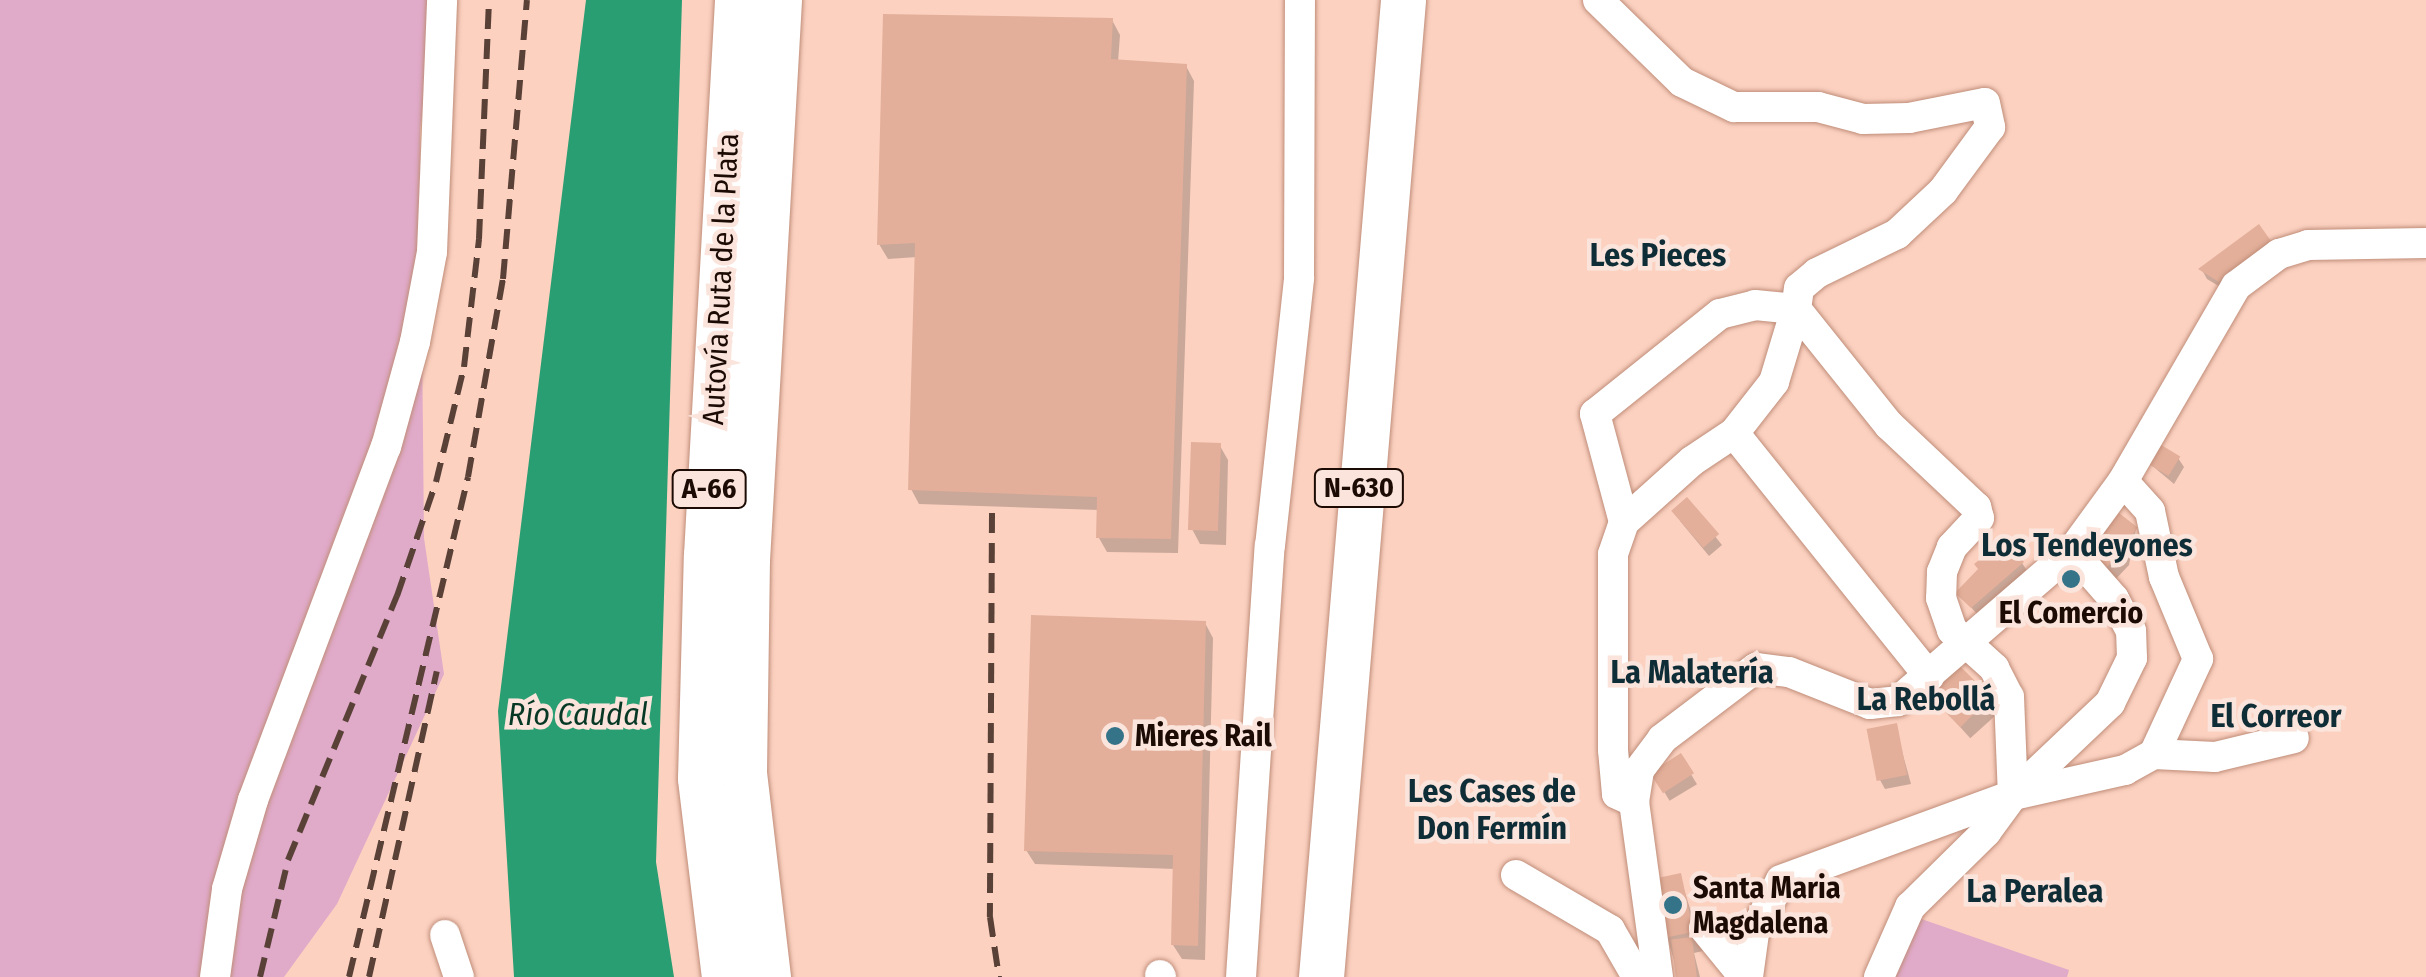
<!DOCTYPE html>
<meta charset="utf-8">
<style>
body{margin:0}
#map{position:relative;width:2426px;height:977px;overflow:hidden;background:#fcd1c0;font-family:"Fira Sans Condensed",sans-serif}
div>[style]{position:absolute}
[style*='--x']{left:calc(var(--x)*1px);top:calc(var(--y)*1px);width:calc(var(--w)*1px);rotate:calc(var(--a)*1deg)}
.green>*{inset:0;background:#e0aac9}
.water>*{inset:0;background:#299e72}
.shadow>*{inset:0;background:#0003;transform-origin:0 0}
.building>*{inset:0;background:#e3af9a;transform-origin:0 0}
.roads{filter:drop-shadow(0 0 2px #bf8d79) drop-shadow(0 0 2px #bf8d79)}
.minor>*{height:30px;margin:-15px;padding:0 15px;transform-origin:15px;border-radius:15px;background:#fff}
.highway>*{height:45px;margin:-22.5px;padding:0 22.5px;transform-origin:22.5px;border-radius:22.5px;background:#fff}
.rail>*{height:6px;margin-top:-3px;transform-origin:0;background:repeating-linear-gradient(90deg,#594137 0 20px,transparent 0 30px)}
.dots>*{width:28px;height:28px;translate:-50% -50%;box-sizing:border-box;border:5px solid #fae4db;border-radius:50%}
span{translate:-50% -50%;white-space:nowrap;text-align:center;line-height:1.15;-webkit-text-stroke:9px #fae4db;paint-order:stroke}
.shield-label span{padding:2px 8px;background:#fae4db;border:2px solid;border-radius:8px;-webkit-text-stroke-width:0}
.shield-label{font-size:28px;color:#1c0b04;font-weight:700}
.street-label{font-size:30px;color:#1c0b04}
.poi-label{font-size:30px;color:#1c0b04;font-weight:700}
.left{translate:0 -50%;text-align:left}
.neighbourhood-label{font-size:32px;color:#0f2d37;font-weight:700}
.water-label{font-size:32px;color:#073826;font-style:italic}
</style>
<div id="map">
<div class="green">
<div style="clip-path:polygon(0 0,437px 0,420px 130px,424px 538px,444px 674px,337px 904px,284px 977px,0 977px)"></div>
<div style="clip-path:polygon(1907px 914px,2069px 970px,2067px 977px,1886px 977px)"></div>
</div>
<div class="water">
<div style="clip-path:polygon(586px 0,682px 0,656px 862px,674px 977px,514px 977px,498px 711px)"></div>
</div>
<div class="shadow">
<div style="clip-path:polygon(1112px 20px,1120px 35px,1118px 62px,1186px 66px,1194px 81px,1178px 553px,1107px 552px,1099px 538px,1099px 510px,919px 504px,911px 489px,917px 257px,888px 259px,879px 244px)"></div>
<div style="clip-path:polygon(2258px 227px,2274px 251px,2225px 290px,2207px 279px,2202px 270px)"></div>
<div style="clip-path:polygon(1220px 446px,1228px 460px,1226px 545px,1200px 544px,1192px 529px)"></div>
<div style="clip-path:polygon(2178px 458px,2184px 467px,2174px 484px,2149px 463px)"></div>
<div style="clip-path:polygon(1687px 501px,1722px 545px,1709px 556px,1680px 521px)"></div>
<div style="clip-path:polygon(2136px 529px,2129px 565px,2114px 581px,2094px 567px)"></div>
<div style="clip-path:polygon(2022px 563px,2028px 572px,1978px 615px,1958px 593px)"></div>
<div style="clip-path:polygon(1205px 623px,1213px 638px,1205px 960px,1182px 959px,1173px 945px,1175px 869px,1035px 864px,1026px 850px)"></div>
<div style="left:1959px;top:669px;width:59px;height:38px;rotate:48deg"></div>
<div style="clip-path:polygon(1895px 726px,1911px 784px,1885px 789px,1880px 780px)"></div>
<div style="left:1680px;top:756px;width:33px;height:32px;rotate:59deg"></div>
<div style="clip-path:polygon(1680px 876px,1703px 951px,1694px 953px,1700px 977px,1679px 977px,1667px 937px)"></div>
</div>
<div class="building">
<div style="clip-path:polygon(883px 14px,1113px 18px,1111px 59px,1187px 64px,1171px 539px,1096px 538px,1097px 497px,908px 490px,915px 243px,877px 245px)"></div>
<div style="clip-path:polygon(2259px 224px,2271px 241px,2219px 282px,2198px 269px)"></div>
<div style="left:1191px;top:442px;width:30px;height:88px;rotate:2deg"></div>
<div style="left:2158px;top:443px;width:26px;height:23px;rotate:31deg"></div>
<div style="left:1687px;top:497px;width:49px;height:21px;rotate:49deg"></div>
<div style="left:2119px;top:513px;width:24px;height:55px;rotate:38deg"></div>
<div style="clip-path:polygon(2006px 539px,2024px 562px,1971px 608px,1955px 593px,1978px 569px,1974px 564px)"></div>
<div style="clip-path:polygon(1031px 615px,1206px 621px,1198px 946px,1171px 945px,1173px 855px,1024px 851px)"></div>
<div style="left:1959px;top:665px;width:45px;height:43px;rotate:45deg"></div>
<div style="left:1897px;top:723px;width:53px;height:31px;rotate:79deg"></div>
<div style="left:1681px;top:753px;width:24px;height:37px;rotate:57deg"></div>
<div style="left:1681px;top:873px;width:60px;height:31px;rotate:78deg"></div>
<div style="left:1692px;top:937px;width:40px;height:21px;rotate:83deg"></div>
</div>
<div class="roads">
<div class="minor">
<div style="--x:1598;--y:0;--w:117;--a:44.3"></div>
<div style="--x:1682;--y:82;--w:58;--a:25.7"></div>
<div style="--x:1734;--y:107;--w:84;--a:0"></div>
<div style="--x:1818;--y:107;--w:47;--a:14.9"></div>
<div style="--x:1863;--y:119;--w:46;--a:-1.2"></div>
<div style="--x:1909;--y:118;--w:77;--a:-11.2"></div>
<div style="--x:1985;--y:103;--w:25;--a:78"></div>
<div style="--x:1990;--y:127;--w:79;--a:126.3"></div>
<div style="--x:1943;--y:191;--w:63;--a:136.9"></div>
<div style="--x:1897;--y:234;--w:89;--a:154"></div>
<div style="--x:1817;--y:273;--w:23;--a:140"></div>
<div style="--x:1799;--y:288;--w:21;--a:98"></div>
<div style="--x:1796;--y:309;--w:149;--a:51.3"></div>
<div style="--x:1889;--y:425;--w:120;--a:43.3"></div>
<div style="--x:1976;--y:507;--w:11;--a:75"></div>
<div style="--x:1979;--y:518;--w:40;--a:133"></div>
<div style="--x:1952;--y:547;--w:27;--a:112"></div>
<div style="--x:1942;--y:572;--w:26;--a:92"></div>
<div style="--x:1941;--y:598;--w:34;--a:71"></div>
<div style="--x:1952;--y:630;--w:57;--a:42.1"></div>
<div style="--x:1994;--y:668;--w:33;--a:63"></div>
<div style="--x:2009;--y:697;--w:98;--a:87.7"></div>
<div style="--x:1734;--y:433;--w:312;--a:51.3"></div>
<div style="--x:1624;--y:522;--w:112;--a:-105"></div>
<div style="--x:1595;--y:414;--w:160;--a:-38.7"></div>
<div style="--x:1720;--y:314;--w:36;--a:-14"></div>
<div style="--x:1755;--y:305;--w:41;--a:5.6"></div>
<div style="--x:1796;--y:309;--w:76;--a:106.8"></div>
<div style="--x:1774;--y:382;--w:65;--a:128.1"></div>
<div style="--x:1734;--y:433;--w:50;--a:146.3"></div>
<div style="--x:1692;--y:461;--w:91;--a:138.1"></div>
<div style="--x:1624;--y:522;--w:34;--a:109"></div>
<div style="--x:1613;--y:554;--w:196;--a:90"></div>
<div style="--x:1613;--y:750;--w:44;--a:84.8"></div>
<div style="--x:1617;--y:794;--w:19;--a:25"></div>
<div style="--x:2154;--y:754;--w:61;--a:2.8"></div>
<div style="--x:2215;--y:757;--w:81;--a:-13.5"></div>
<div style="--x:1516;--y:875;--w:109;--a:30.3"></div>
<div style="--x:1610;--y:930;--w:54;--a:60.1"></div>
<div style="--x:1704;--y:928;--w:63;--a:50.8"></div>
<div style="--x:445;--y:935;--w:44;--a:71.6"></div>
<div style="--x:1160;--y:975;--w:2;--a:63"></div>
<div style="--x:215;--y:977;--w:89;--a:-82.2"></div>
<div style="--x:227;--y:889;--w:93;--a:-73.7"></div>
<div style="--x:253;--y:800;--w:377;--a:-69.4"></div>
<div style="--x:386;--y:447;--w:109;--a:-74.6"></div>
<div style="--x:415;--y:342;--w:92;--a:-79.3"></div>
<div style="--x:432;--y:252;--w:252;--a:-87.7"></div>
<div style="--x:1241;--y:977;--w:432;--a:-86.2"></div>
<div style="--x:1270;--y:546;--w:270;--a:-83.8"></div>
<div style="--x:1299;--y:278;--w:278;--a:-89.8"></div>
<div style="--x:1658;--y:977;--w:177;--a:-97.8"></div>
<div style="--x:1634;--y:802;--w:32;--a:-81"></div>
<div style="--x:1639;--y:770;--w:39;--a:-53"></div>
<div style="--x:1662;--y:739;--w:118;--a:-37.1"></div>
<div style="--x:1756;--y:668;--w:33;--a:7"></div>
<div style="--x:1789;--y:672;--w:87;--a:21.6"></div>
<div style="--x:1870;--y:704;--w:28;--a:-6"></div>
<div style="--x:1898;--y:701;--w:230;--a:-40.8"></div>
<div style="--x:2072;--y:551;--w:87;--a:-53.9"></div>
<div style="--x:2123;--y:481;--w:225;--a:-59.9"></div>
<div style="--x:2236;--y:286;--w:54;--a:-36.7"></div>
<div style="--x:2279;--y:254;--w:30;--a:-17"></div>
<div style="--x:2308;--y:245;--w:118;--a:-1"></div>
<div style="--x:1748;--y:977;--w:44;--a:-82.2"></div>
<div style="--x:1754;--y:933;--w:59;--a:-63"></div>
<div style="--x:1781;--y:880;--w:247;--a:-20.1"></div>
<div style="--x:2013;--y:795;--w:115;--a:-12.6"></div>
<div style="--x:2125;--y:770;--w:33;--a:-29"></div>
<div style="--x:2154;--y:754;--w:105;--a:-65.1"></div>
<div style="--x:2198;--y:659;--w:89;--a:-112.5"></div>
<div style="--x:2164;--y:577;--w:67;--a:-102"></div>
<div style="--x:2150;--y:511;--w:40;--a:-132"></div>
<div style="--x:1879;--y:977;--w:77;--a:-66.1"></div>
<div style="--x:1910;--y:907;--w:107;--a:-44.6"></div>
<div style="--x:1986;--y:832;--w:46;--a:-53.9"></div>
<div style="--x:2013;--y:795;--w:134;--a:-43.5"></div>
<div style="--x:2110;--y:703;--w:50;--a:-63.9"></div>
<div style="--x:2132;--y:658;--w:27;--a:-92"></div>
<div style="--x:2131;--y:631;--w:36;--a:-118"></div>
<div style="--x:2114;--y:599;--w:64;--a:-131.2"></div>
</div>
<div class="highway">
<div style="--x:724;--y:977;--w:200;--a:-96.9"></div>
<div style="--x:700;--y:778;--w:223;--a:-88.5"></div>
<div style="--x:706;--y:555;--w:556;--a:-86.8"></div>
<div style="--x:768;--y:977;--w:205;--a:-96.7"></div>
<div style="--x:744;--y:773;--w:213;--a:-89.2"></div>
<div style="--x:747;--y:560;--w:561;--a:-86.73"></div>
<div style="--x:1321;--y:977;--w:980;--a:-85.2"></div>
</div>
</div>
<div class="rail">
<div style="--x:992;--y:513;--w:404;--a:90.3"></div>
<div style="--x:990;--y:917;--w:61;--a:81.5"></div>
<div style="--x:260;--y:977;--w:120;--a:-76.5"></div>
<div style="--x:288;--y:860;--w:286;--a:-67.6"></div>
<div style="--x:397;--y:596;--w:120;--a:-71.1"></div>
<div style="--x:436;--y:482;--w:118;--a:-76.3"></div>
<div style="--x:464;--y:367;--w:129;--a:-83.3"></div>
<div style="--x:479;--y:239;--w:239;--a:-87.6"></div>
<div style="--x:349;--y:977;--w:514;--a:-76.61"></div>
<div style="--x:468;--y:477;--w:201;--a:-80"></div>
<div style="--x:503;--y:279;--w:280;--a:-85.1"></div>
<div style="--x:369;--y:977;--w:313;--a:-77.5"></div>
</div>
<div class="dots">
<div style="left:2071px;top:579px;background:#357389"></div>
<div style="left:1115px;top:736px;background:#357389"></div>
<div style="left:1673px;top:905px;background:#357389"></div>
</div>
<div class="shield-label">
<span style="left:1359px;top:488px">N-630</span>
<span style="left:709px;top:489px">A-66</span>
</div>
<div class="street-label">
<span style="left:721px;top:279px;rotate:-87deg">Autovía Ruta de la Plata</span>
</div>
<div class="poi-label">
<span style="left:2071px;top:613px">El Comercio</span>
<span class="left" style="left:1135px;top:736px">Mieres Rail</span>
<span class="left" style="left:1693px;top:905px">Santa Maria<br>Magdalena</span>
</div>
<div class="neighbourhood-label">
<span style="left:1658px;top:255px">Les Pieces</span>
<span style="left:2087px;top:545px">Los Tendeyones</span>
<span style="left:1692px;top:672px">La Malatería</span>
<span style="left:1926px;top:699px">La Rebollá</span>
<span style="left:2276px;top:716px">El Correor</span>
<span style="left:1492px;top:810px">Les Cases de<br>Don Fermín</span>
<span style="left:2035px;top:891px">La Peralea</span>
</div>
<div class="water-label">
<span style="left:578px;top:714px">Río Caudal</span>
</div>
</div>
